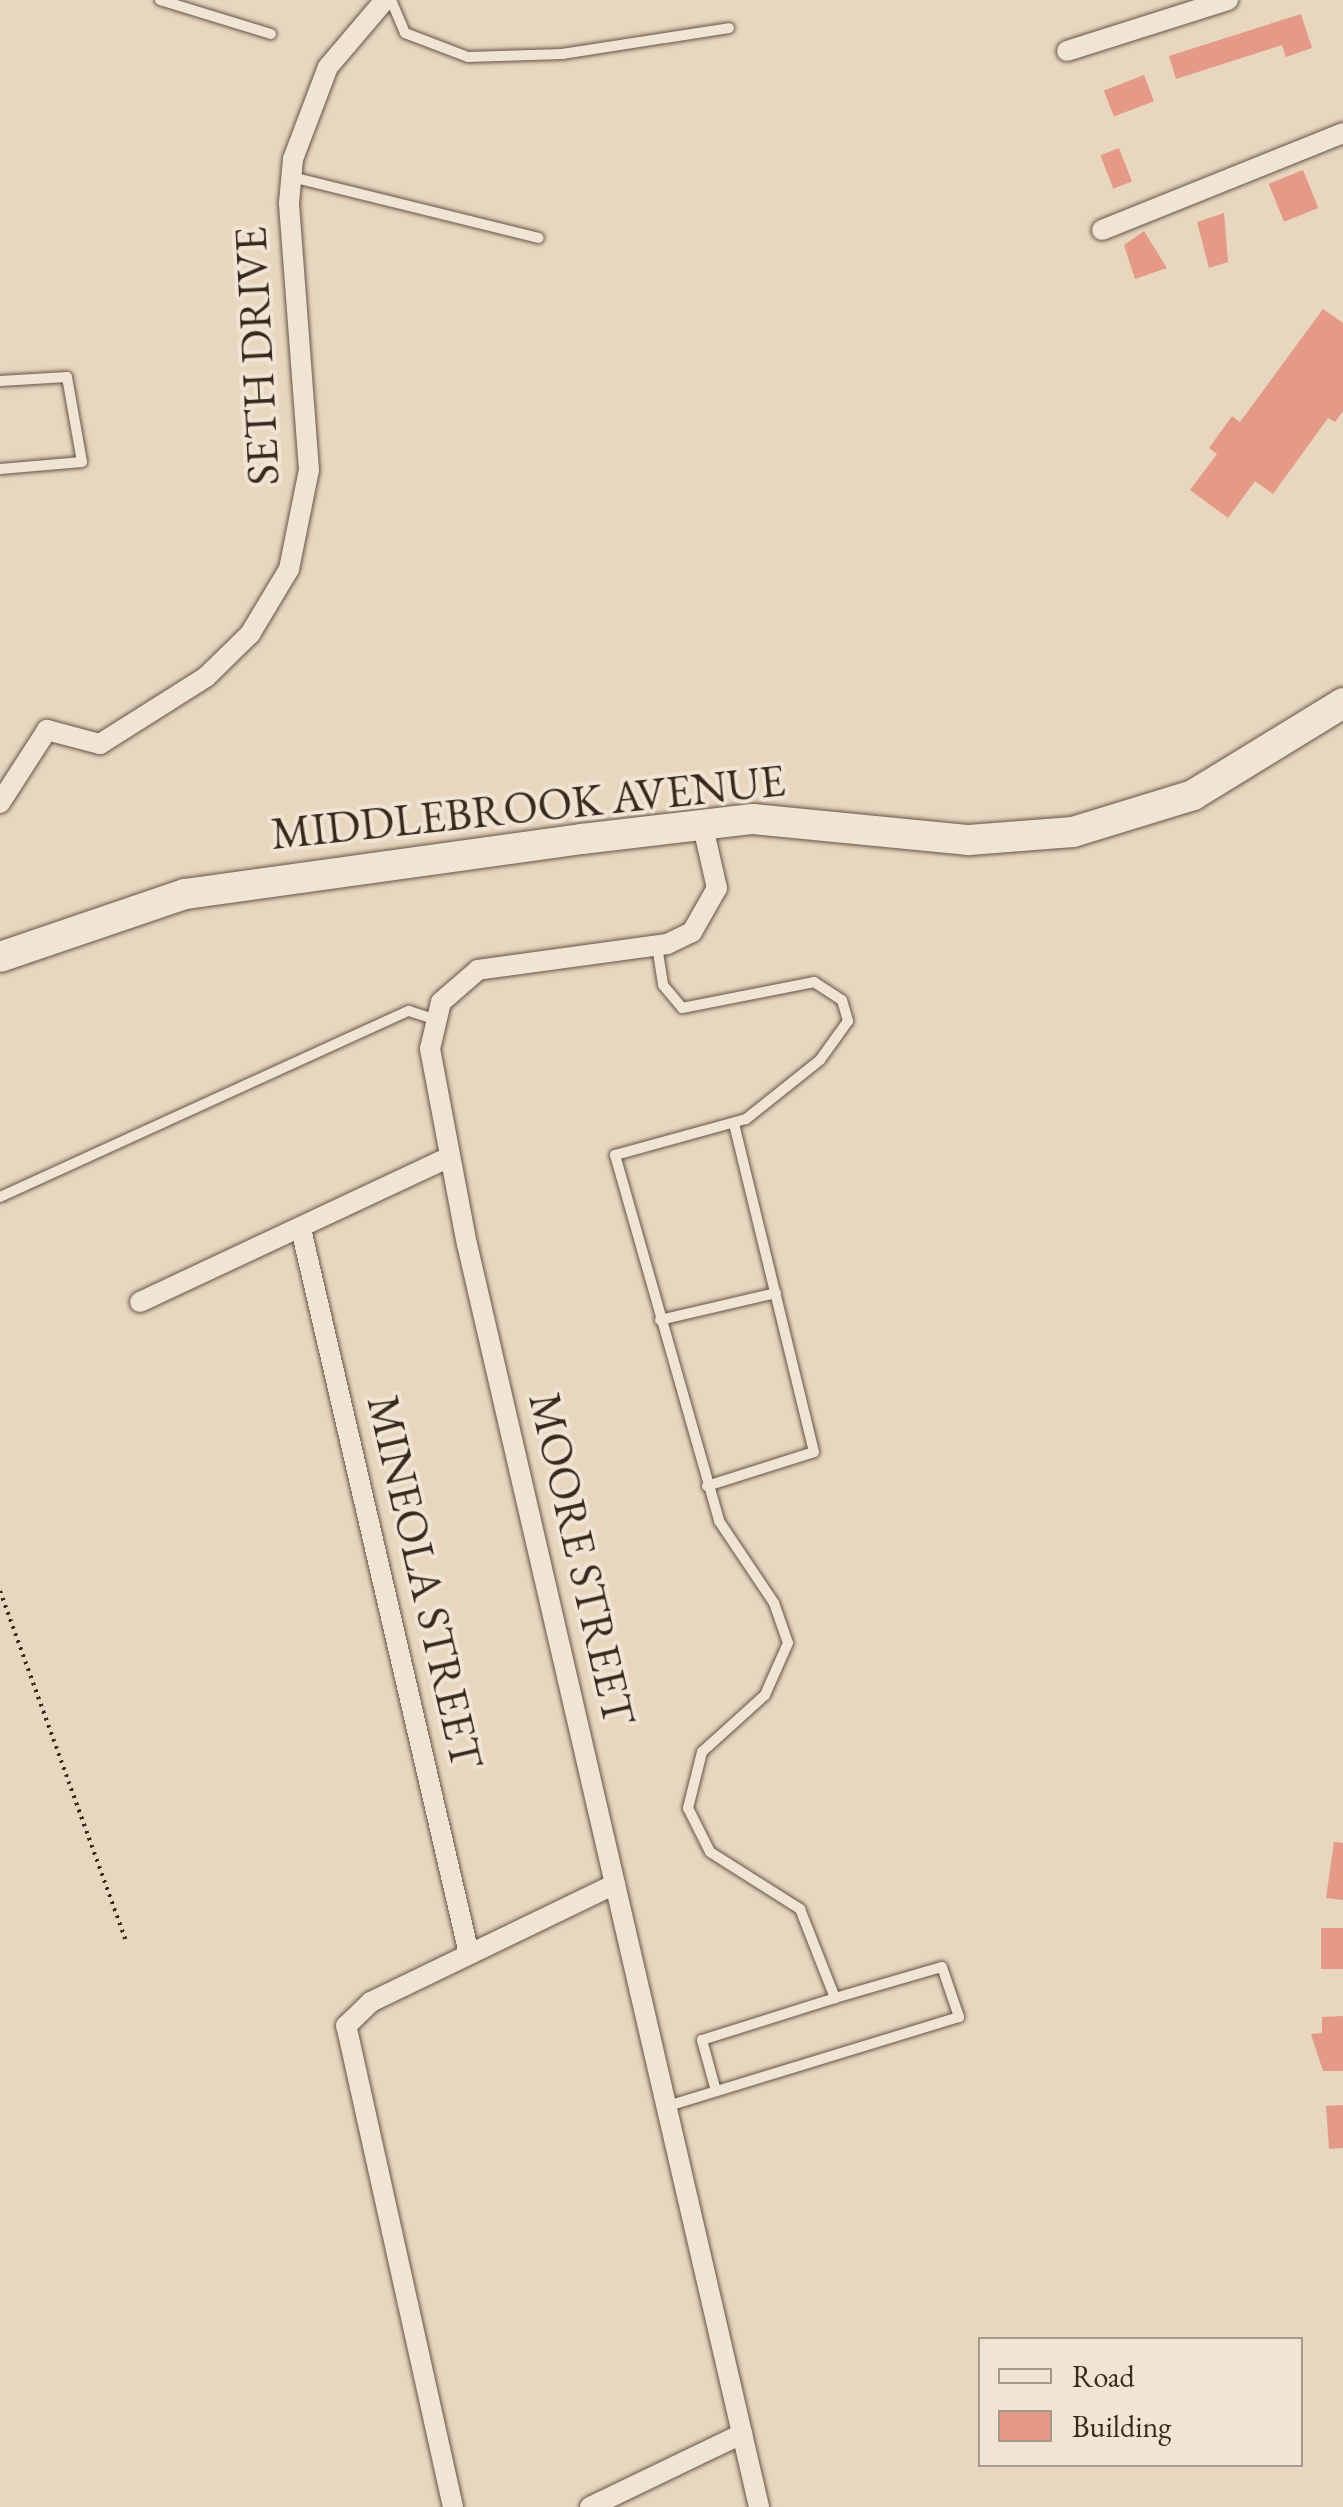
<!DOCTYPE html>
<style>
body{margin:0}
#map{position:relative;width:1343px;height:2507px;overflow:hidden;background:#e8d6bf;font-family:"EB Garamond",serif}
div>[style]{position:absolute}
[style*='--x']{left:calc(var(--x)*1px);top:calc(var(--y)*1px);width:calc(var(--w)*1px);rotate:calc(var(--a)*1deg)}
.building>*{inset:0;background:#e49a87;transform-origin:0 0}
.path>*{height:4px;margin-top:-2px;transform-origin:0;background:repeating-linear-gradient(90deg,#3a281e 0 2.5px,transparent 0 7.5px)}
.roads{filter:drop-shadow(0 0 2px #665446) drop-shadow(0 0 2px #665446)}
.lane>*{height:10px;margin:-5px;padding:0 5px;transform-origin:5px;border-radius:5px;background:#f0e4d5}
.street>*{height:20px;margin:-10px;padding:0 10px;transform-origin:10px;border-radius:10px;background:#f0e4d5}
.secondary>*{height:30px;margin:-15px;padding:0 15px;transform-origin:15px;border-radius:15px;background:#f0e4d5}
span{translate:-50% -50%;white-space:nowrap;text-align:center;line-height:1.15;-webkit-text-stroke:8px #f0e4d5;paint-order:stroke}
.street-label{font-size:45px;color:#3a281e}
.legend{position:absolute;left:978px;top:2337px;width:325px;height:130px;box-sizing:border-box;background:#f0e4d5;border:2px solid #a7998c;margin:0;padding:12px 18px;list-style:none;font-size:30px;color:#3a281e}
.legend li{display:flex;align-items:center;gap:20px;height:50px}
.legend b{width:50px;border:2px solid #a7998c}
</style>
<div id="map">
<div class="building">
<div style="clip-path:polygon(1301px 14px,1312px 48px,1286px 57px,1282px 45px,1176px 79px,1169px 56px)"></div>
<div style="left:1144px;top:75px;width:28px;height:43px;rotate:69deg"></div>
<div style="left:1119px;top:148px;width:36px;height:20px;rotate:69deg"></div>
<div style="left:1303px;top:170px;width:41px;height:37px;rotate:68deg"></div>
<div style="clip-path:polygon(1224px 213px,1228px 262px,1209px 268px,1197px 222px)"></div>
<div style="clip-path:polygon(1144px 231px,1167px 268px,1135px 279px,1124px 245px)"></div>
<div style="clip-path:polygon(1323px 309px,1343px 323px,1343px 411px,1335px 422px,1328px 418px,1273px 494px,1255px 481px,1228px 518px,1190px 490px,1217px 454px,1209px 448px,1232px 416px,1240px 422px)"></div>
<div style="clip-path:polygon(1334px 1842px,1343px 1843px,1343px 1900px,1326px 1898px)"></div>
<div style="left:1321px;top:1928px;width:22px;height:41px"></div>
<div style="clip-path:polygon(1343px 2016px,1343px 2071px,1323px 2071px,1311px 2034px,1322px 2033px,1322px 2017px)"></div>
<div style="clip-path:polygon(1343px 2105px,1343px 2148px,1329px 2149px,1326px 2106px)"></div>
</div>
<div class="path">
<div style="--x:0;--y:1591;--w:370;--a:70.2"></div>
</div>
<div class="roads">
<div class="lane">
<div style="--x:160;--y:0;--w:116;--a:17"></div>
<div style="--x:391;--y:0;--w:36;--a:67"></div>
<div style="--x:405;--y:33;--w:67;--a:20.9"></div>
<div style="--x:468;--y:57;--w:94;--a:-1.8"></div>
<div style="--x:562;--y:54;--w:169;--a:-8.8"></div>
<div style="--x:292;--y:177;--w:254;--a:13.9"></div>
<div style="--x:0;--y:381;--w:67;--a:-3.4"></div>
<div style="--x:67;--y:377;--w:86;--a:80"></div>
<div style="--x:82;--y:462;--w:82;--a:175.1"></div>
<div style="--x:657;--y:946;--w:39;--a:81"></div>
<div style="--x:663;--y:985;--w:30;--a:50"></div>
<div style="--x:682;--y:1008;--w:135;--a:-11.1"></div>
<div style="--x:814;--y:982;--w:33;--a:33"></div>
<div style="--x:842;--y:1000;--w:22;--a:74"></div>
<div style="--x:848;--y:1021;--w:48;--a:125.7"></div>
<div style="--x:820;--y:1060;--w:95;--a:141.4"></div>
<div style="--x:746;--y:1119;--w:136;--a:164.6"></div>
<div style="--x:615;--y:1155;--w:380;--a:74.1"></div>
<div style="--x:719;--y:1521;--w:99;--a:56.1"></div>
<div style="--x:774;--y:1603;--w:42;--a:70.7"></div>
<div style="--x:788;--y:1643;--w:57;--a:113.9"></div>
<div style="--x:765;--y:1695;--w:85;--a:137.9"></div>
<div style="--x:702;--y:1752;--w:58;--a:104"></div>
<div style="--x:688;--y:1808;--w:49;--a:63.4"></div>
<div style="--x:710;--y:1852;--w:107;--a:32.3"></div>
<div style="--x:800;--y:1909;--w:96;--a:68.5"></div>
<div style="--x:835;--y:1998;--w:111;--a:-16.2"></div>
<div style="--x:942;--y:1967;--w:53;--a:71.2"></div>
<div style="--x:959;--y:2017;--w:304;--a:163"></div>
<div style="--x:0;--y:1197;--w:449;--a:-24.5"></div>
<div style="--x:409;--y:1011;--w:26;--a:18"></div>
<div style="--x:660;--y:1320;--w:119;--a:-13.1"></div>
<div style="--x:707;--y:1486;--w:112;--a:-17.6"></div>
<div style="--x:814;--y:1452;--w:337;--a:-103.7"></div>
<div style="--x:716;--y:2091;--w:53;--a:-105.4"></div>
<div style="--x:702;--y:2040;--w:139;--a:-17.5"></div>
</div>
<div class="street">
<div style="--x:1067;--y:51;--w:169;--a:-17.6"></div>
<div style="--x:1102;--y:230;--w:260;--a:-21.9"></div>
<div style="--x:0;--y:803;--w:87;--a:-57.2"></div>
<div style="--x:47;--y:730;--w:55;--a:14.8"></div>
<div style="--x:100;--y:744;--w:125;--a:-32.3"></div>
<div style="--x:206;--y:677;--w:62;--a:-44.3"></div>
<div style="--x:250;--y:634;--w:76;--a:-59"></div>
<div style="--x:289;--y:569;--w:101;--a:-78.6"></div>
<div style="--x:309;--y:470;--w:268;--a:-94.3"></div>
<div style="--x:289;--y:203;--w:44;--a:-84.8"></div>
<div style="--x:293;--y:159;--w:98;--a:-69.2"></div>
<div style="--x:328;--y:67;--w:88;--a:-49.6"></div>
<div style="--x:703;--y:827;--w:63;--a:77.1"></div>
<div style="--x:717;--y:888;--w:51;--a:119.6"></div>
<div style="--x:692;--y:932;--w:28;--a:154"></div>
<div style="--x:667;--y:944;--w:191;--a:172.2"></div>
<div style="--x:478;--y:970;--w:49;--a:139.1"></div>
<div style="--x:441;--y:1002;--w:48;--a:103.2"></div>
<div style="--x:430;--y:1049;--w:198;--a:79.3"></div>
<div style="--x:467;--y:1244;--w:1296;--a:76.98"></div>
<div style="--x:301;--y:1229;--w:744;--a:76.95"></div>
<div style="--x:140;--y:1302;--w:341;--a:-25.1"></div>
<div style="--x:453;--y:2507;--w:493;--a:-102.5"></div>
<div style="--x:346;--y:2026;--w:35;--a:-44"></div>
<div style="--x:371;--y:2002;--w:271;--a:-25.8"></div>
<div style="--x:590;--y:2507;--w:169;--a:-25.7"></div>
</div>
<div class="secondary">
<div style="--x:0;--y:957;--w:195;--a:-18.8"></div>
<div style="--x:185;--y:894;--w:401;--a:-7.9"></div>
<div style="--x:582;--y:839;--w:172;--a:-6.7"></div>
<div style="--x:753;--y:819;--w:217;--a:5.6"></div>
<div style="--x:969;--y:840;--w:104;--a:-4.4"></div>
<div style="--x:1073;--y:832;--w:126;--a:-17.1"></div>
<div style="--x:1193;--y:795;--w:176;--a:-31.5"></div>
</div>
</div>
<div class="street-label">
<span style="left:257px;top:356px;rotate:-93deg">SETH DRIVE</span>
<span style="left:528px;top:807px;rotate:-6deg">MIDDLEBROOK AVENUE</span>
<span style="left:582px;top:1559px;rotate:77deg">MOORE STREET</span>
<span style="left:425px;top:1582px;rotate:77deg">MINEOLA STREET</span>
</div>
<ul class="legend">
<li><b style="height:12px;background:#f0e4d5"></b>Road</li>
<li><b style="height:28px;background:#e49a87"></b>Building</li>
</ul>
</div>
